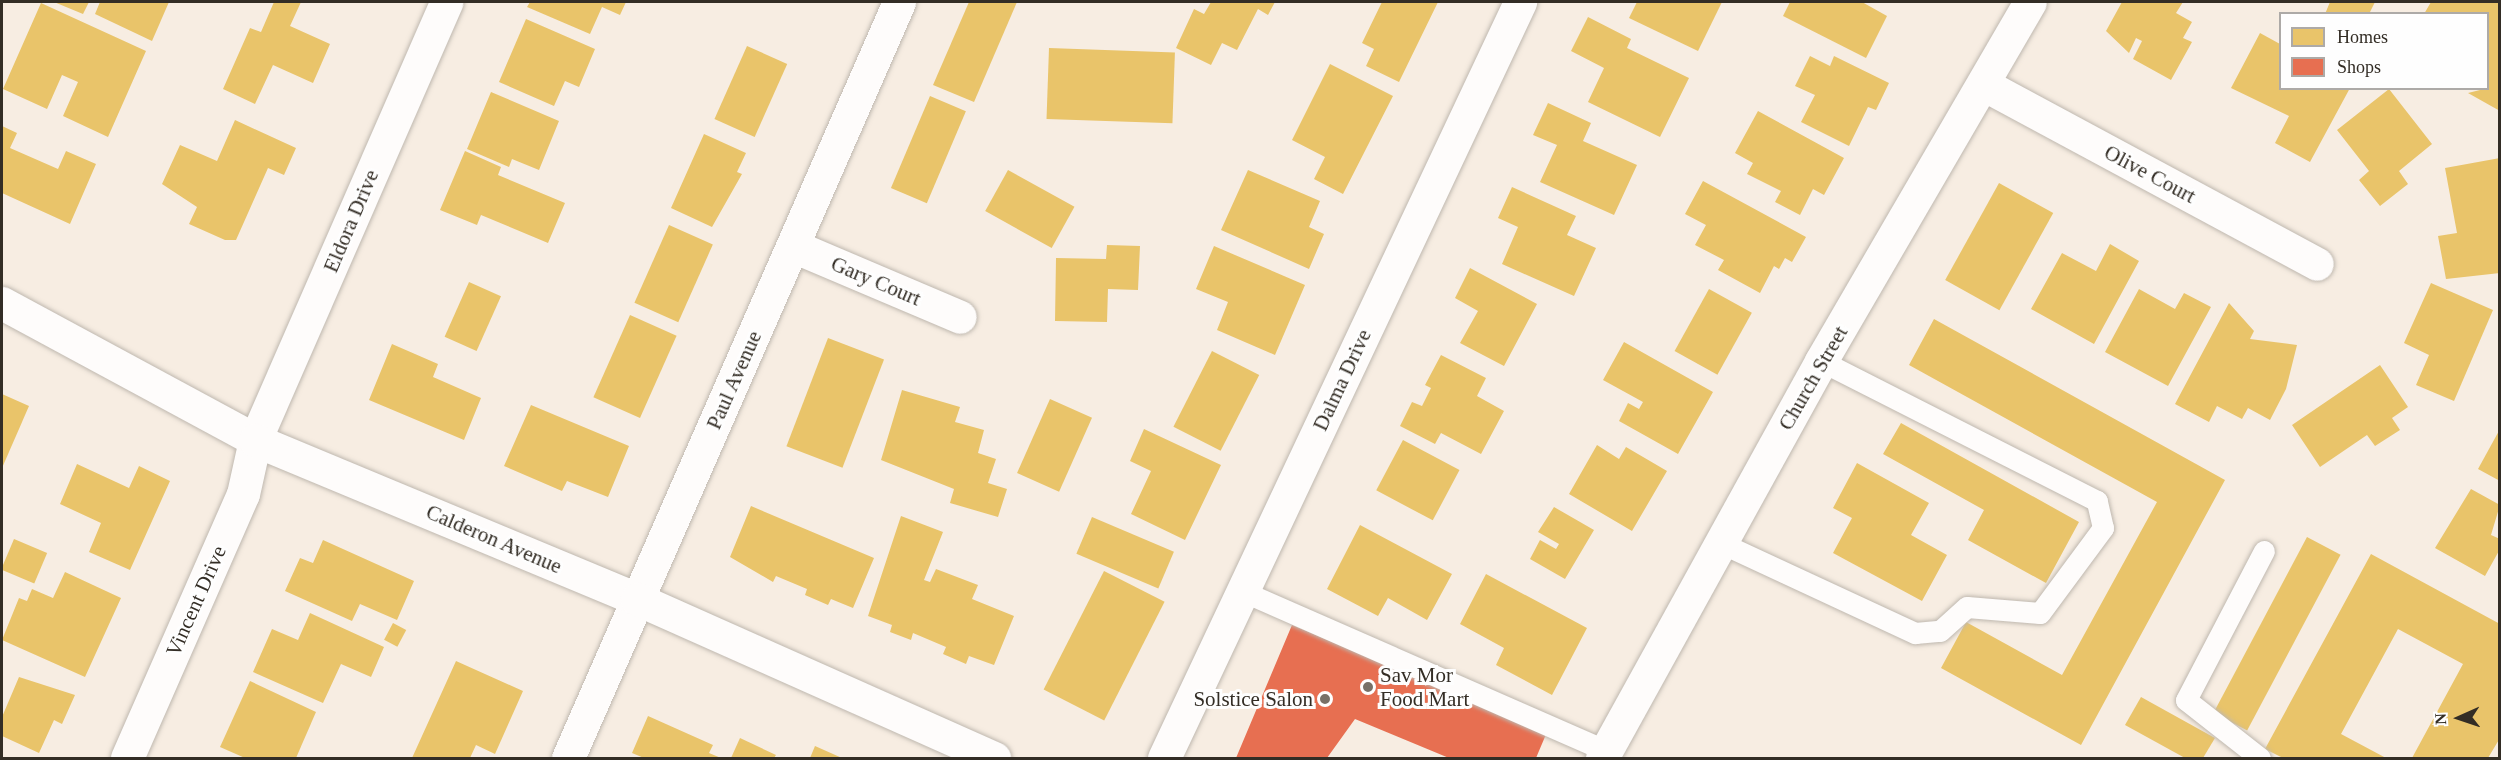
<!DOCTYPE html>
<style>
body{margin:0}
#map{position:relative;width:2501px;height:760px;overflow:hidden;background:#f7ede2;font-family:"Times New Roman",serif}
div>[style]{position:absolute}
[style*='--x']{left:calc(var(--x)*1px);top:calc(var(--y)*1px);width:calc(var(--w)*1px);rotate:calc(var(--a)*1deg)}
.homes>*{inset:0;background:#e9c46a;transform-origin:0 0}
.shops>*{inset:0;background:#e76f51}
.roads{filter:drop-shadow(0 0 2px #bfb8af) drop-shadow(0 0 2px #bfb8af)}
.service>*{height:21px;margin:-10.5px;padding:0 10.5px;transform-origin:10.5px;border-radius:10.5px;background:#fefcfb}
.minor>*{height:33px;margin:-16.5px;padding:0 16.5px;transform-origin:16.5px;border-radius:16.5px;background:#fefcfb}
.tertiary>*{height:33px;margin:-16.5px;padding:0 16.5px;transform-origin:16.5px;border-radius:16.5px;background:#fefcfb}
.dots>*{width:16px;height:16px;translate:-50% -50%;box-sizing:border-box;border:3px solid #fefefe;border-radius:50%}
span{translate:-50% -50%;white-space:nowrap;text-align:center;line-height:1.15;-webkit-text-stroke:6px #fefefe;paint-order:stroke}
.street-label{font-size:21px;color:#332d25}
.poi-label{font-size:21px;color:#332d25}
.left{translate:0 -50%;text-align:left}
.right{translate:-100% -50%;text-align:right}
.frame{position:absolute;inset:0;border:3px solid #332d25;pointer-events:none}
.legend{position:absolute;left:2279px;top:12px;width:210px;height:78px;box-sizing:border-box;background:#fefefe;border:2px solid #adaaa7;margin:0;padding:8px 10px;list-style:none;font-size:18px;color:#332d25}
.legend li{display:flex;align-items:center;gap:12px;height:30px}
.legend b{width:30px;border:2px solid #adaaa7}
.north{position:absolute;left:2429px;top:688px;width:60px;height:60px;-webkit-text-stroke:4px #fefefe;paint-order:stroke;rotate:267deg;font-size:16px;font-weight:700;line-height:24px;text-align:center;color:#332d25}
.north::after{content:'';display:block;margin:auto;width:21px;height:27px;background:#332d25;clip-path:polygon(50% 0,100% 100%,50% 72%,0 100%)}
</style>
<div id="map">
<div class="homes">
<div style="clip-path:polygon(54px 2px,89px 2px,83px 14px)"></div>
<div style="clip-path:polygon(100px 2px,169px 2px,152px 41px,95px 14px)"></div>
<div style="clip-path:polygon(274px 2px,301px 2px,290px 26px,330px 44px,313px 83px,273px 65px,255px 104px,223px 89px,250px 28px,261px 32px)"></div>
<div style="clip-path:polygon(530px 2px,626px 2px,620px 15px,602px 7px,590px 34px,527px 7px)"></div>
<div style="clip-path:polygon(969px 2px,1017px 2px,974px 102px,933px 85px)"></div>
<div style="clip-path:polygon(1211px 2px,1275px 2px,1268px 15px,1258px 9px,1237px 50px,1222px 43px,1211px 65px,1176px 48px,1194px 9px,1204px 14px)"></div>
<div style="clip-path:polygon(1382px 2px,1438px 2px,1399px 82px,1366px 66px,1374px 49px,1362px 43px)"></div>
<div style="clip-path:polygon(1637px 2px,1722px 2px,1698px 51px,1629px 18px)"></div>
<div style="clip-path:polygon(1790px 2px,1862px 2px,1887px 16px,1866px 58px,1783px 16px)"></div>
<div style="clip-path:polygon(2122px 2px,2183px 2px,2176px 13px,2192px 22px,2183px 38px,2192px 42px,2171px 80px,2133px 59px,2142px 41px,2136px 38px,2129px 53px,2106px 31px)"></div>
<div style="clip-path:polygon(2330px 2px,2375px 2px,2369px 14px,2325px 14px)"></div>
<div style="clip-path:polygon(2431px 2px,2500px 3px,2500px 111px,2468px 93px,2488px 88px,2488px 14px,2424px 14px)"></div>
<div style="clip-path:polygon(41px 3px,146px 51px,108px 137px,63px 116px,78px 82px,62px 75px,47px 109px,3px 89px)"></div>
<div style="clip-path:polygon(1588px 17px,1631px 39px,1627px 48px,1689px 78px,1660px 137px,1588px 102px,1604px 68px,1571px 51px)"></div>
<div style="clip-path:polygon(526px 19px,595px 49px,579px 87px,565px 81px,554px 106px,499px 82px)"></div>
<div style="clip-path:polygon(2260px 33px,2280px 44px,2280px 88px,2350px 88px,2310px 162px,2275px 143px,2289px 116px,2231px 88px)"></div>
<div style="left:747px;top:46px;width:44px;height:80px;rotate:24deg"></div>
<div style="left:1049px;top:48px;width:126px;height:71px;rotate:2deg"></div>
<div style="clip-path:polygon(1810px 56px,1830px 66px,1834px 56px,1889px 83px,1876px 110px,1868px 107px,1849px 146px,1801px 122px,1815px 95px,1795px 86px)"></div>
<div style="clip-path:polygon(1330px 64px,1393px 96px,1343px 194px,1314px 179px,1325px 157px,1292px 140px)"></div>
<div style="clip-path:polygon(2389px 89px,2432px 144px,2399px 171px,2408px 184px,2380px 206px,2359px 180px,2369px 171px,2337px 130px)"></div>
<div style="clip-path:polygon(491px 92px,559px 121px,539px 170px,512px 159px,509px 167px,467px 149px)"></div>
<div style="left:930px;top:96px;width:39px;height:100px;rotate:23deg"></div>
<div style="clip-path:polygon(1548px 103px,1591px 123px,1583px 141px,1637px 165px,1614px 215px,1540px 182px,1557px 145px,1533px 135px)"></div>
<div style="clip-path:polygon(1758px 111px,1844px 158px,1824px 195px,1813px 189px,1800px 215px,1775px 202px,1781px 191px,1747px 174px,1753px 163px,1735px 153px)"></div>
<div style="clip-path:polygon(235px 120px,296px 148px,284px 175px,268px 168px,236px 240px,225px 240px,189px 224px,197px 207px,162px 184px,180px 145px,217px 161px)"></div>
<div style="clip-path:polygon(2px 126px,17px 133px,10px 148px,58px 169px,66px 151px,96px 164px,70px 224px,2px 193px)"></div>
<div style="clip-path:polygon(704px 134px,746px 153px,737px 172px,742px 174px,712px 227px,671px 208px)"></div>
<div style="clip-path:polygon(465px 151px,501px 167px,498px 175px,565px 203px,548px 243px,481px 215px,477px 225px,440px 210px)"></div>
<div style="clip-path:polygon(2500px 158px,2500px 273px,2446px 279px,2438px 236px,2457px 233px,2445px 168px)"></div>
<div style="left:1008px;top:170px;width:76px;height:47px;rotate:29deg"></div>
<div style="clip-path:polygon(1248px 170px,1320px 201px,1309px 227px,1324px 234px,1309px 269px,1221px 230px)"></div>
<div style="clip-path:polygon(1703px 181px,1806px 237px,1792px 262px,1785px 258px,1779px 269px,1774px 266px,1760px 293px,1718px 270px,1724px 260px,1695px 245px,1706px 225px,1685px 214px)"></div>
<div style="left:1999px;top:183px;width:62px;height:111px;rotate:29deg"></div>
<div style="clip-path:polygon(1512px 187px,1576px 216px,1567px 235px,1596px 248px,1574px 296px,1502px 264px,1518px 227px,1498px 218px)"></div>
<div style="left:669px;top:225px;width:48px;height:85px;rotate:24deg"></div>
<div style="clip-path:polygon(2110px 244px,2139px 261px,2094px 344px,2031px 309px,2062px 253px,2096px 271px)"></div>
<div style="clip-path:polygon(1107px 245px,1140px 246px,1138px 290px,1108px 289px,1107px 322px,1055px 321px,1056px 258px,1106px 259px)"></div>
<div style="clip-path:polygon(1214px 246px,1305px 285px,1275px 355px,1217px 330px,1228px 302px,1196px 289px)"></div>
<div style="clip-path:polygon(1470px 268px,1537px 304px,1504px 366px,1460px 343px,1478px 311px,1455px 298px)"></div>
<div style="left:469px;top:282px;width:35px;height:60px;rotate:24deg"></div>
<div style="clip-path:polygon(2431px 283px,2493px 310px,2454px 401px,2416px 385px,2429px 355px,2404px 343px)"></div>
<div style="left:1709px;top:289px;width:49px;height:71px;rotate:29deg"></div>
<div style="clip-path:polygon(2139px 289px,2175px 309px,2184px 293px,2211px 307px,2168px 386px,2105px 352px)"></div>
<div style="clip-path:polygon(2229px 303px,2254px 331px,2250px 339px,2297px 345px,2286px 389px,2270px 420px,2248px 408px,2242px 419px,2217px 406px,2209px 422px,2175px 404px)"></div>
<div style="left:630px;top:315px;width:51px;height:90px;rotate:24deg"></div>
<div style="clip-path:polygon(1934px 319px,2225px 480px,2081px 745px,1941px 668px,1966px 622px,2062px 675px,2157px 502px,1909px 365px)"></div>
<div style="left:828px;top:338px;width:60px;height:116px;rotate:21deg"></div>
<div style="clip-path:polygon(1624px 342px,1713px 392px,1678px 454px,1619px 421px,1628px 403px,1639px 409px,1643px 402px,1603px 380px)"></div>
<div style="clip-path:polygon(392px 344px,438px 364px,433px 377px,481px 398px,464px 440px,369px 400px)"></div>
<div style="left:1212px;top:351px;width:53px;height:85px;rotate:27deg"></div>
<div style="clip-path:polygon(1441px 355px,1486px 378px,1477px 396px,1504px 411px,1481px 454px,1441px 433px,1435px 444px,1400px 426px,1412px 402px,1422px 406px,1431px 388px,1425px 385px)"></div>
<div style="clip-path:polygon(2380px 365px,2408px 407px,2392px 418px,2400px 430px,2375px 446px,2367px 435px,2320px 467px,2292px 425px)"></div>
<div style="clip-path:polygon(902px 390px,960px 407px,955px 422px,984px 430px,978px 453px,996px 459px,988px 483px,1007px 489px,998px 517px,950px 503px,954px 489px,881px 460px)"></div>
<div style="clip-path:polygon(2px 394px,29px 406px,2px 468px)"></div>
<div style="left:1050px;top:399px;width:46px;height:81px;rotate:24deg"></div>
<div style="clip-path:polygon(531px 405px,629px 446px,608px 497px,567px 481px,562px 491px,504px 466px)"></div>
<div style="clip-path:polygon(1901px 423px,2079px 522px,2046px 583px,1968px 540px,1984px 510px,1883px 454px)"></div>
<div style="clip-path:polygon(1144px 429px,1221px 465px,1185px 540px,1131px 514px,1151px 471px,1130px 461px)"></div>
<div style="clip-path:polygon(2500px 429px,2500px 481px,2478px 469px)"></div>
<div style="left:1403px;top:440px;width:64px;height:57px;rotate:28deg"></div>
<div style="clip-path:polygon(1597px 445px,1619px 459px,1626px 447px,1667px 471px,1632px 531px,1569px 494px)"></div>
<div style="clip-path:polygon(1857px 463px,1929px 503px,1911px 535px,1947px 555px,1922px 601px,1833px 553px,1852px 518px,1833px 508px)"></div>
<div style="clip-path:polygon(77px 464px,129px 488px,139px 466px,170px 481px,130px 570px,89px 552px,101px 523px,60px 504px)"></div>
<div style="clip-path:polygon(2471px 489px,2500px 505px,2491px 535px,2500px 539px,2500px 549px,2485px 576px,2435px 548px)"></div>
<div style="clip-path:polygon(751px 506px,874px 558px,853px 608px,831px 599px,828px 605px,805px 595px,807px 589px,776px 576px,773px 582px,730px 557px)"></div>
<div style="clip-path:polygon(1554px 507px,1594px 530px,1565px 579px,1530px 559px,1540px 540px,1556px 549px,1559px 544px,1538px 532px)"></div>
<div style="clip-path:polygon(901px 516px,943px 532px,924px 580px,930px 582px,936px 569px,978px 585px,972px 599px,1014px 616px,994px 665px,969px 656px,966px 664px,943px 654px,946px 647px,913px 633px,911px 640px,890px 632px,892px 625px,868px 616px)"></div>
<div style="left:1092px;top:517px;width:89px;height:40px;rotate:23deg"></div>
<div style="clip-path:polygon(1360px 525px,1452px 574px,1427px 620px,1388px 598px,1378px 616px,1327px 589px)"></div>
<div style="left:2307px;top:537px;width:38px;height:199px;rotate:28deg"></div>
<div style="left:14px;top:539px;width:36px;height:33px;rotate:23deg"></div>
<div style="clip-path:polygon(323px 540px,414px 581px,397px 620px,360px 604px,352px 621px,285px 591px,300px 558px,313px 563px)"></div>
<div style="clip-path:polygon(2371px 554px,2500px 624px,2500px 738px,2488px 758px,2412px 758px,2463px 664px,2398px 629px,2341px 734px,2386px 758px,2283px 758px,2265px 749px)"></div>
<div style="left:1104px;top:571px;width:68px;height:133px;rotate:27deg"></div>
<div style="clip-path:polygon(65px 572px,121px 598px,85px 677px,2px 640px,19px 598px,27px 601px,32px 589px,53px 598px)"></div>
<div style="clip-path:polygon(1486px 574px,1587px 628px,1552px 695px,1496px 665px,1504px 648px,1460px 624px)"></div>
<div style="clip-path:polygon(310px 613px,384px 647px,371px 677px,341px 664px,323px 703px,253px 672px,272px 629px,298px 640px)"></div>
<div style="left:393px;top:623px;width:15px;height:19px;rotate:28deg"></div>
<div style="clip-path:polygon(456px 661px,523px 691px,495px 754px,476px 745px,470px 758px,412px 758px)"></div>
<div style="clip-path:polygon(19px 677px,75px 695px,62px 724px,54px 720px,39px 753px,2px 736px,2px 717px)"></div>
<div style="clip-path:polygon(250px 681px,316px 712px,296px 758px,245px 758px,220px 747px)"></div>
<div style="clip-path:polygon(2141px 697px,2215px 738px,2203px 758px,2185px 758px,2125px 725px)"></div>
<div style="clip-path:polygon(648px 716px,713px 745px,709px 753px,721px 758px,644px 758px,632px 753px)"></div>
<div style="clip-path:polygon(740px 738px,776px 755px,774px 758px,731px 758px)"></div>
<div style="clip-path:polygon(815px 746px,842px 758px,810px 758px)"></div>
</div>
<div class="shops">
<div style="clip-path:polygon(1292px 625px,1547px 732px,1536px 758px,1449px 758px,1355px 719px,1327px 758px,1236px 758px)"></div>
</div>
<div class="roads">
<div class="service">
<div style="--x:1721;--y:543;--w:214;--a:24.9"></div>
<div style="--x:1915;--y:633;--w:25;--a:-5"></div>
<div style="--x:1940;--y:631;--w:36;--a:-42"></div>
<div style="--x:1967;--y:607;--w:73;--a:4.7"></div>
<div style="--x:2040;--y:613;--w:106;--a:-53.5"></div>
<div style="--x:2103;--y:528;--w:28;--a:-103"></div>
<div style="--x:2097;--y:501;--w:309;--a:-153.1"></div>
<div style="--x:1242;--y:591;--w:398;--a:23.7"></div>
<div style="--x:2260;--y:758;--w:94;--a:-141.9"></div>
<div style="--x:2186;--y:700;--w:168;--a:-62.4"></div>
</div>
<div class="minor">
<div style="--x:1983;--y:84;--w:379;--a:28.3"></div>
<div style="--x:793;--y:246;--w:181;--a:23"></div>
<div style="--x:127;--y:758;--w:288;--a:-66.3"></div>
<div style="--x:243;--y:494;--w:55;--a:-77.5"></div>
<div style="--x:255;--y:440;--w:478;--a:-66.4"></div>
<div style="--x:568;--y:758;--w:825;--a:-66.35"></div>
<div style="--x:1164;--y:758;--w:836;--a:-64.78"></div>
<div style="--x:1602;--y:758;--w:453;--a:-61.1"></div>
<div style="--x:1821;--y:361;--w:415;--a:-59.8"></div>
</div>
<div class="tertiary">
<div style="--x:2;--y:303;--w:288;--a:28.4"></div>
<div style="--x:255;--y:440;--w:414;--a:22.6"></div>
<div style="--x:637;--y:599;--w:391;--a:24"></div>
</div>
</div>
<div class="dots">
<div style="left:1368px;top:687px;background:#787067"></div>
<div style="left:1325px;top:699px;background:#787067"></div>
</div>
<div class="street-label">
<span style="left:2150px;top:174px;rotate:28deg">Olive Court</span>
<span style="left:351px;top:221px;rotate:-67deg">Eldora Drive</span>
<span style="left:876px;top:281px;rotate:23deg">Gary Court</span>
<span style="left:1813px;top:378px;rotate:-60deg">Church Street</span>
<span style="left:734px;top:380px;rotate:-66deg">Paul Avenue</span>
<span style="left:1342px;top:380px;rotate:-65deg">Dalma Drive</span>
<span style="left:494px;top:539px;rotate:23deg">Calderon Avenue</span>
<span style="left:196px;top:601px;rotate:-66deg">Vincent Drive</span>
</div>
<div class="poi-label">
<span class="left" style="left:1380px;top:687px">Sav Mor<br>Food Mart</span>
<span class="right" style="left:1313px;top:699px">Solstice Salon</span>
</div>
<div class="frame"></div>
<ul class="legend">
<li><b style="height:16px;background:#e9c46a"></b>Homes</li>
<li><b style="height:16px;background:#e76f51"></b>Shops</li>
</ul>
<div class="north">N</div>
</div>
